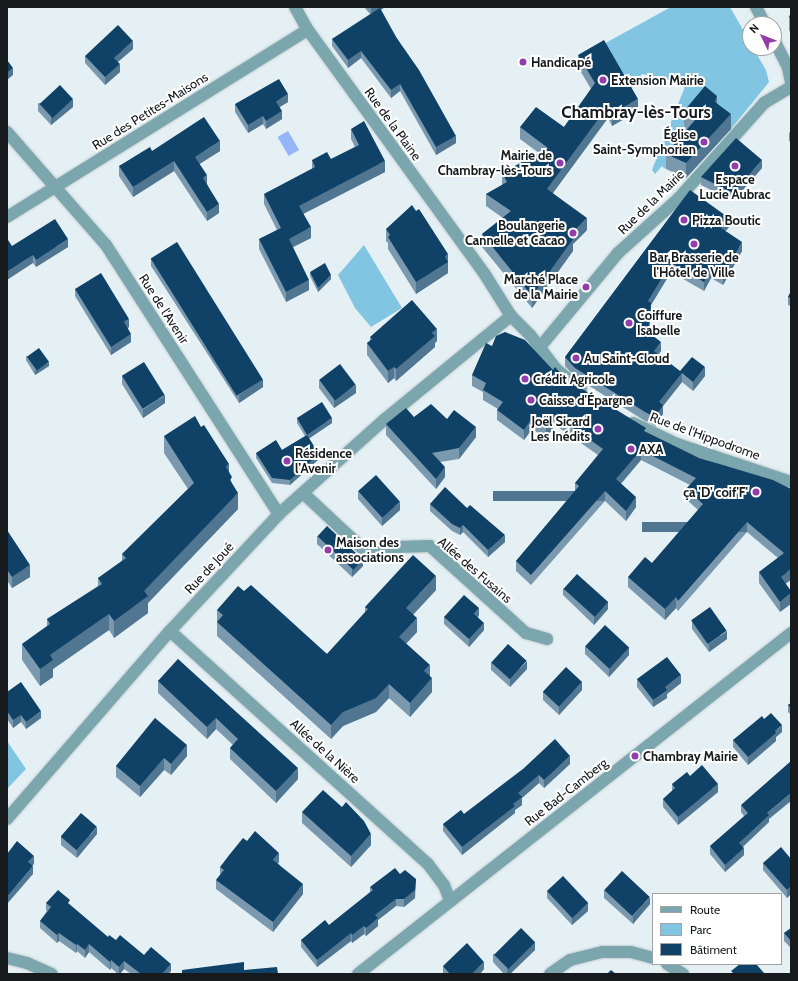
<!DOCTYPE html>
<meta charset="utf-8">
<style>
body{margin:0}
#map{position:relative;width:798px;height:981px;overflow:hidden;background:#e5f0f4;font-family:Cabin,sans-serif}
div>[style]{position:absolute}
[style*='--x']{left:calc(var(--x)*1px);top:calc(var(--y)*1px);width:calc(var(--w)*1px);rotate:calc(var(--a)*1deg)}
.green>*{inset:0;background:#81c5e3}
.water>*{inset:0;background:#94b5f8;transform-origin:0 0}
.roads{filter:drop-shadow(0 0 1px #c4ced1) drop-shadow(0 0 1px #c4ced1)}
.minor>*{height:12px;margin:-6px;padding:0 6px;transform-origin:6px;border-radius:6px;background:#7ca6ad}
.wall>*{inset:0;background:#7a99ae}
.shaded-wall>*{inset:0;background:#507691;transform-origin:0 0}
.building>*{inset:0;background:#104267;transform-origin:0 0}
.dots>*{width:11px;height:11px;translate:-50% -50%;box-sizing:border-box;border:2px solid #fff;border-radius:50%}
span{translate:-50% -50%;white-space:nowrap;text-align:center;line-height:1.15;-webkit-text-stroke:4px #fff;paint-order:stroke}
.poi-label{font-size:13px;color:#161a1c;font-weight:700}
.left{translate:0 -50%;text-align:left}
.right{translate:-100% -50%;text-align:right}
.street-label{font-size:13px;color:#161a1c}
.district-label{font-size:17px;color:#161a1c;font-weight:700}
.frame{position:absolute;inset:0;border:8px solid #161a1c;pointer-events:none}
.legend{position:absolute;left:652px;top:893px;width:130px;height:72px;box-sizing:border-box;background:#fff;border:1px solid #a2a3a4;margin:0;padding:5px 7px;list-style:none;font-size:12px;color:#161a1c}
.legend li{display:flex;align-items:center;gap:8px;height:20px}
.legend b{width:20px;border:1px solid #a2a3a4}
.north{position:absolute;left:742px;top:16px;width:40px;height:40px;box-sizing:border-box;background:#fff;border:1px solid #a2a3a4;border-radius:50%;rotate:313deg;font-size:11px;font-weight:700;line-height:16px;text-align:center;color:#161a1c}
.north::after{content:'';display:block;margin:auto;width:14px;height:18px;background:#943daa;clip-path:polygon(50% 0,100% 100%,50% 72%,0 100%)}
</style>
<div id="map">
<div class="green">
<div style="clip-path:polygon(671px 7px,730px 7px,750px 42px,750px 48px,753px 48px,766px 70px,769px 82px,731px 129px,695px 135px,665px 169px,662px 166px,655px 174px,652px 170px,686px 84px,642px 74px,628px 93px,600px 46px)"></div>
<div style="clip-path:polygon(364px 245px,402px 308px,371px 327px,355px 308px,338px 275px)"></div>
<div style="clip-path:polygon(7px 741px,26px 769px,7px 789px)"></div>
</div>
<div class="water">
<div style="left:288px;top:131px;width:22px;height:12px;rotate:60deg"></div>
</div>
<div class="roads">
<div class="minor">
<div style="--x:295;--y:7;--w:26;--a:61"></div>
<div style="--x:308;--y:30;--w:300;--a:54.1"></div>
<div style="--x:484;--y:273;--w:51;--a:57.9"></div>
<div style="--x:511;--y:316;--w:28;--a:45"></div>
<div style="--x:531;--y:336;--w:41;--a:52.9"></div>
<div style="--x:556;--y:369;--w:32;--a:39"></div>
<div style="--x:756;--y:7;--w:19;--a:62"></div>
<div style="--x:774;--y:40;--w:31;--a:63"></div>
<div style="--x:788;--y:68;--w:14;--a:78"></div>
<div style="--x:7;--y:132;--w:150;--a:48.8"></div>
<div style="--x:106;--y:245;--w:320;--a:57.3"></div>
<div style="--x:7;--y:217;--w:354;--a:-31.9"></div>
<div style="--x:540;--y:347;--w:122;--a:-50.3"></div>
<div style="--x:618;--y:253;--w:81;--a:-42"></div>
<div style="--x:678;--y:199;--w:129;--a:-48.1"></div>
<div style="--x:764;--y:103;--w:31;--a:-31"></div>
<div style="--x:633;--y:423;--w:49;--a:25.5"></div>
<div style="--x:677;--y:444;--w:120;--a:18.4"></div>
<div style="--x:303;--y:493;--w:81;--a:43"></div>
<div style="--x:362;--y:548;--w:68;--a:-1.7"></div>
<div style="--x:430;--y:546;--w:130;--a:42.2"></div>
<div style="--x:526;--y:633;--w:22;--a:16"></div>
<div style="--x:170;--y:631;--w:348;--a:42.1"></div>
<div style="--x:428;--y:864;--w:26;--a:53"></div>
<div style="--x:444;--y:885;--w:17;--a:69"></div>
<div style="--x:7;--y:819;--w:249;--a:-49.1"></div>
<div style="--x:170;--y:631;--w:160;--a:-47"></div>
<div style="--x:279;--y:514;--w:142;--a:-41.9"></div>
<div style="--x:385;--y:419;--w:163;--a:-39.3"></div>
<div style="--x:7;--y:958;--w:21;--a:14"></div>
<div style="--x:27;--y:963;--w:27;--a:24"></div>
<div style="--x:667;--y:964;--w:19;--a:32"></div>
<div style="--x:358;--y:974;--w:551;--a:-38.22"></div>
<div style="--x:550;--y:974;--w:24;--a:-35"></div>
<div style="--x:570;--y:960;--w:33;--a:-14"></div>
<div style="--x:602;--y:952;--w:29;--a:0"></div>
<div style="--x:631;--y:952;--w:23;--a:15"></div>
</div>
</div>
<div class="wall">
<div style="clip-path:polygon(364px 7px,385px 7px,381px 10px,456px 143px,436px 155px,400px 91px,391px 98px,361px 58px,348px 68px,332px 46px,332px 39px,370px 14px)"></div>
<div style="clip-path:polygon(791px 15px,791px 34px,789px 30px,789px 16px)"></div>
<div style="clip-path:polygon(133px 49px,118px 62px,120px 72px,105px 85px,85px 63px,85px 56px)"></div>
<div style="clip-path:polygon(578px 55px,638px 111px,612px 126px,608px 118px,553px 193px,587px 230px,573px 244px,573px 251px,532px 308px,482px 247px,482px 234px,503px 218px,486px 206px,486px 194px,502px 185px,502px 173px,539px 153px,520px 139px,520px 127px,564px 127px,591px 89px,578px 67px)"></div>
<div style="clip-path:polygon(288px 102px,280px 107px,282px 119px,266px 129px,263px 124px,248px 133px,235px 112px,235px 104px)"></div>
<div style="clip-path:polygon(38px 103px,73px 107px,51px 125px,38px 111px)"></div>
<div style="clip-path:polygon(717px 103px,731px 129px,686px 178px,666px 169px,666px 154px,687px 129px,684px 126px,684px 111px)"></div>
<div style="clip-path:polygon(351px 129px,385px 172px,303px 214px,311px 238px,293px 247px,309px 290px,286px 302px,259px 249px,259px 239px,277px 230px,264px 204px,264px 194px,312px 169px,312px 160px,331px 159px,355px 147px,351px 139px)"></div>
<div style="clip-path:polygon(791px 131px,791px 142px,789px 141px,789px 133px)"></div>
<div style="clip-path:polygon(152px 151px,220px 151px,199px 164px,219px 213px,207px 221px,174px 171px,133px 197px,119px 176px,119px 166px)"></div>
<div style="clip-path:polygon(762px 168px,733px 201px,701px 185px,701px 177px)"></div>
<div style="clip-path:polygon(690px 190px,729px 227px,725px 231px,742px 251px,723px 285px,711px 278px,704px 291px,671px 272px,651px 305px,651px 312px,648px 333px,661px 351px,658px 355px,680px 371px,705px 376px,693px 391px,682px 382px,663px 406px,663px 414px,655px 426px,645px 421px,575px 377px,565px 366px,565px 357px)"></div>
<div style="clip-path:polygon(386px 229px,448px 261px,448px 273px,416px 294px,388px 249px,388px 243px,386px 241px)"></div>
<div style="clip-path:polygon(12px 246px,68px 247px,36px 267px,33px 263px)"></div>
<div style="clip-path:polygon(151px 258px,263px 387px,239px 403px,151px 266px)"></div>
<div style="clip-path:polygon(310px 272px,331px 279px,318px 292px,310px 276px)"></div>
<div style="clip-path:polygon(75px 289px,129px 327px,128px 328px,131px 342px,111px 355px,75px 296px)"></div>
<div style="clip-path:polygon(791px 291px,791px 306px,788px 305px,788px 297px)"></div>
<div style="clip-path:polygon(370px 337px,437px 341px,435px 343px,435px 347px,396px 381px,394px 378px,388px 383px,367px 355px,367px 343px,370px 341px)"></div>
<div style="clip-path:polygon(26px 356px,49px 366px,35px 375px,26px 360px)"></div>
<div style="clip-path:polygon(553px 370px,646px 432px,699px 458px,791px 489px,786px 584px,780px 612px,759px 583px,759px 572px,778px 558px,747px 532px,678px 611px,676px 608px,665px 620px,628px 587px,628px 577px,652px 563px,698px 510px,686px 499px,686px 489px,690px 485px,641px 460px,621px 484px,636px 507px,626px 521px,605px 501px,531px 585px,516px 571px,516px 561px,575px 491px,575px 483px,598px 455px,555px 425px,546px 438px,532px 429px,524px 440px,497px 420px,497px 410px,498px 409px,483px 400px,483px 392px,472px 386px,472px 375px)"></div>
<div style="clip-path:polygon(122px 376px,165px 403px,143px 418px,122px 384px)"></div>
<div style="clip-path:polygon(319px 380px,356px 393px,334px 408px,319px 388px)"></div>
<div style="clip-path:polygon(414px 417px,447px 419px,476px 437px,459px 459px,440px 462px,445px 477px,436px 489px,386px 435px,386px 424px)"></div>
<div style="clip-path:polygon(297px 418px,332px 423px,309px 438px,319px 459px,290px 485px,272px 483px,256px 458px,256px 453px,282px 450px,305px 436px,297px 423px)"></div>
<div style="clip-path:polygon(164px 436px,229px 472px,238px 509px,148px 603px,148px 613px,114px 638px,109px 630px,53px 669px,53px 677px,40px 686px,22px 660px,22px 644px,47px 626px,47px 619px,98px 586px,98px 578px,122px 561px,122px 554px,188px 489px,164px 453px)"></div>
<div style="clip-path:polygon(358px 491px,400px 510px,382px 526px,358px 499px)"></div>
<div style="clip-path:polygon(430px 504px,467px 508px,505px 542px,488px 557px,463px 532px,460px 535px,452px 531px,430px 511px)"></div>
<div style="clip-path:polygon(7px 530px,30px 577px,12px 588px,8px 582px,7px 583px)"></div>
<div style="clip-path:polygon(317px 536px,363px 566px,352px 577px,317px 544px)"></div>
<div style="clip-path:polygon(563px 588px,608px 609px,594px 625px,563px 595px)"></div>
<div style="clip-path:polygon(436px 590px,413px 615px,417px 632px,406px 644px,430px 676px,432px 692px,410px 717px,389px 698px,376px 712px,343px 726px,331px 739px,217px 636px,217px 610px,244px 591px,327px 654px,365px 612px,365px 607px)"></div>
<div style="clip-path:polygon(479px 615px,478px 617px,484px 630px,469px 647px,444px 624px,444px 617px)"></div>
<div style="clip-path:polygon(692px 621px,727px 639px,709px 652px,692px 629px)"></div>
<div style="clip-path:polygon(585px 646px,629px 655px,609px 677px,585px 654px)"></div>
<div style="clip-path:polygon(178px 659px,298px 779px,276px 803px,230px 759px,230px 748px,233px 745px,216px 729px,207px 739px,158px 693px,158px 681px)"></div>
<div style="clip-path:polygon(491px 662px,527px 669px,510px 687px,491px 670px)"></div>
<div style="clip-path:polygon(637px 679px,681px 683px,667px 694px,667px 698px,653px 707px,637px 687px)"></div>
<div style="clip-path:polygon(582px 690px,559px 715px,543px 700px,543px 692px)"></div>
<div style="clip-path:polygon(7px 692px,41px 718px,26px 729px,21px 722px,13px 728px,7px 719px)"></div>
<div style="clip-path:polygon(791px 703px,791px 715px,788px 712px,788px 705px)"></div>
<div style="clip-path:polygon(155px 718px,187px 756px,171px 775px,164px 770px,140px 797px,116px 777px,116px 766px)"></div>
<div style="clip-path:polygon(764px 719px,782px 732px,776px 737px,776px 741px,748px 765px,733px 747px,733px 740px)"></div>
<div style="clip-path:polygon(570px 764px,544px 788px,539px 783px,522px 798px,522px 805px,515px 810px,515px 813px,462px 855px,443px 831px,443px 824px,464px 814px,523px 769px)"></div>
<div style="clip-path:polygon(690px 776px,718px 792px,678px 825px,663px 807px,663px 799px,672px 791px,672px 784px)"></div>
<div style="clip-path:polygon(741px 805px,769px 819px,769px 822px,743px 847px,744px 855px,725px 872px,710px 854px,710px 846px,744px 816px,741px 812px)"></div>
<div style="clip-path:polygon(302px 812px,371px 845px,351px 867px,302px 823px)"></div>
<div style="clip-path:polygon(97px 834px,77px 858px,61px 845px,61px 837px)"></div>
<div style="clip-path:polygon(791px 859px,791px 894px,787px 898px,763px 870px,763px 863px)"></div>
<div style="clip-path:polygon(279px 862px,278px 863px,303px 894px,273px 932px,216px 889px,216px 880px,220px 875px,220px 867px)"></div>
<div style="clip-path:polygon(370px 887px,415px 898px,404px 907px,396px 906px,378px 920px,378px 926px,366px 936px,364px 934px,352px 943px,351px 941px,317px 967px,301px 947px,301px 940px,329px 925px,370px 892px)"></div>
<div style="clip-path:polygon(604px 890px,650px 904px,633px 924px,604px 898px)"></div>
<div style="clip-path:polygon(547px 891px,588px 911px,572px 925px,547px 898px)"></div>
<div style="clip-path:polygon(46px 903px,70px 905px,108px 937px,144px 955px,171px 971px,168px 974px,131px 974px,124px 969px,120px 974px,118px 974px,111px 968px,110px 970px,89px 952px,85px 958px,77px 951px,76px 953px,59px 941px,57px 943px,40px 928px,40px 921px,47px 911px,46px 911px)"></div>
<div style="clip-path:polygon(791px 928px,791px 948px,784px 941px,784px 933px)"></div>
<div style="clip-path:polygon(535px 950px,510px 974px,504px 974px,493px 962px,493px 954px)"></div>
<div style="clip-path:polygon(443px 966px,484px 969px,480px 974px,443px 974px)"></div>
</div>
<div class="shaded-wall">
<div style="clip-path:polygon(371px 7px,385px 7px,371px 16px)"></div>
<div style="clip-path:polygon(133px 41px,133px 49px,114px 65px,114px 58px)"></div>
<div style="clip-path:polygon(361px 51px,361px 58px,348px 68px,348px 60px)"></div>
<div style="clip-path:polygon(120px 64px,120px 72px,105px 85px,105px 77px)"></div>
<div style="clip-path:polygon(13px 68px,13px 75px,7px 80px,7px 73px)"></div>
<div style="clip-path:polygon(400px 84px,400px 91px,391px 98px,391px 90px)"></div>
<div style="clip-path:polygon(288px 94px,288px 102px,276px 109px,276px 102px)"></div>
<div style="clip-path:polygon(717px 96px,717px 111px,715px 102px)"></div>
<div style="clip-path:polygon(73px 99px,73px 107px,51px 125px,51px 117px)"></div>
<div style="clip-path:polygon(638px 99px,638px 111px,612px 126px,612px 114px)"></div>
<div style="clip-path:polygon(608px 106px,608px 118px,547px 201px,547px 189px)"></div>
<div style="clip-path:polygon(282px 111px,282px 119px,266px 129px,266px 121px)"></div>
<div style="clip-path:polygon(731px 114px,731px 129px,686px 178px,686px 163px)"></div>
<div style="clip-path:polygon(263px 116px,263px 124px,248px 133px,248px 125px)"></div>
<div style="clip-path:polygon(456px 136px,456px 143px,436px 155px,436px 147px)"></div>
<div style="clip-path:polygon(220px 141px,220px 151px,195px 167px,195px 157px)"></div>
<div style="clip-path:polygon(762px 160px,762px 168px,733px 201px,733px 193px)"></div>
<div style="clip-path:polygon(174px 161px,174px 171px,133px 197px,133px 187px)"></div>
<div style="clip-path:polygon(385px 161px,385px 172px,299px 216px,299px 206px)"></div>
<div style="clip-path:polygon(207px 175px,207px 185px,203px 178px)"></div>
<div style="clip-path:polygon(219px 204px,219px 213px,207px 221px,207px 212px)"></div>
<div style="clip-path:polygon(587px 218px,587px 230px,573px 244px,573px 251px,532px 308px,532px 296px,569px 236px)"></div>
<div style="clip-path:polygon(729px 218px,729px 227px,721px 237px,721px 228px)"></div>
<div style="clip-path:polygon(311px 227px,311px 238px,289px 249px,289px 239px)"></div>
<div style="clip-path:polygon(68px 239px,68px 247px,36px 267px,36px 260px)"></div>
<div style="clip-path:polygon(742px 242px,742px 251px,723px 285px,723px 276px)"></div>
<div style="clip-path:polygon(448px 254px,448px 273px,416px 294px,416px 282px)"></div>
<div style="clip-path:polygon(33px 255px,33px 263px,7px 280px,7px 272px)"></div>
<div style="clip-path:polygon(671px 263px,671px 272px,651px 305px,651px 312px,648px 341px,648px 301px)"></div>
<div style="clip-path:polygon(711px 269px,711px 278px,704px 291px,704px 282px)"></div>
<div style="clip-path:polygon(331px 275px,331px 279px,318px 292px,318px 288px)"></div>
<div style="clip-path:polygon(309px 280px,309px 290px,286px 302px,286px 292px)"></div>
<div style="clip-path:polygon(129px 319px,129px 327px,124px 330px,124px 322px)"></div>
<div style="clip-path:polygon(437px 329px,437px 341px,435px 343px,435px 347px,396px 381px,396px 369px,432px 333px)"></div>
<div style="clip-path:polygon(131px 334px,131px 342px,111px 355px,111px 347px)"></div>
<div style="clip-path:polygon(661px 342px,661px 351px,654px 360px,654px 351px)"></div>
<div style="clip-path:polygon(49px 362px,49px 366px,35px 375px,35px 371px)"></div>
<div style="clip-path:polygon(394px 367px,394px 378px,388px 383px,388px 371px)"></div>
<div style="clip-path:polygon(705px 367px,705px 376px,693px 391px,693px 382px)"></div>
<div style="clip-path:polygon(682px 373px,682px 382px,663px 406px,663px 414px,655px 426px,655px 417px,659px 402px)"></div>
<div style="clip-path:polygon(263px 379px,263px 387px,239px 403px,239px 395px)"></div>
<div style="clip-path:polygon(356px 385px,356px 393px,334px 408px,334px 400px)"></div>
<div style="clip-path:polygon(165px 395px,165px 403px,143px 418px,143px 410px)"></div>
<div style="clip-path:polygon(555px 415px,555px 425px,546px 438px,546px 428px)"></div>
<div style="clip-path:polygon(332px 418px,332px 423px,307px 440px,307px 435px)"></div>
<div style="clip-path:polygon(532px 418px,532px 429px,524px 440px,524px 430px)"></div>
<div style="clip-path:polygon(476px 427px,476px 437px,459px 459px,459px 448px)"></div>
<div style="clip-path:polygon(641px 450px,641px 460px,616px 489px,616px 479px)"></div>
<div style="clip-path:polygon(319px 454px,319px 459px,290px 485px,290px 480px)"></div>
<div style="clip-path:polygon(229px 464px,229px 481px,226px 467px)"></div>
<div style="clip-path:polygon(445px 467px,445px 477px,436px 489px,436px 479px)"></div>
<div style="left:605px;top:491px;width:10px;height:112px;rotate:90deg"></div>
<div style="clip-path:polygon(238px 493px,238px 509px,148px 603px,148px 613px,114px 638px,114px 621px)"></div>
<div style="clip-path:polygon(636px 497px,636px 507px,626px 521px,626px 511px)"></div>
<div style="clip-path:polygon(400px 502px,400px 510px,382px 526px,382px 518px)"></div>
<div style="left:747px;top:522px;width:10px;height:105px;rotate:90deg"></div>
<div style="clip-path:polygon(463px 525px,463px 532px,460px 535px,460px 528px)"></div>
<div style="clip-path:polygon(505px 535px,505px 542px,488px 557px,488px 550px)"></div>
<div style="clip-path:polygon(363px 559px,363px 566px,352px 577px,352px 569px)"></div>
<div style="clip-path:polygon(30px 565px,30px 577px,12px 588px,12px 577px)"></div>
<div style="clip-path:polygon(791px 569px,791px 580px,781px 587px,781px 577px)"></div>
<div style="clip-path:polygon(8px 571px,8px 582px,7px 583px,7px 572px)"></div>
<div style="clip-path:polygon(436px 576px,436px 590px,406px 622px,406px 608px)"></div>
<div style="clip-path:polygon(791px 593px,791px 604px,780px 612px,780px 602px)"></div>
<div style="clip-path:polygon(676px 597px,676px 608px,665px 620px,665px 609px)"></div>
<div style="clip-path:polygon(608px 602px,608px 609px,594px 625px,594px 618px)"></div>
<div style="clip-path:polygon(479px 608px,479px 615px,474px 621px,474px 614px)"></div>
<div style="clip-path:polygon(109px 614px,109px 630px,53px 669px,53px 677px,40px 686px,40px 669px,50px 655px)"></div>
<div style="clip-path:polygon(417px 618px,417px 632px,399px 651px,399px 637px)"></div>
<div style="clip-path:polygon(484px 623px,484px 630px,469px 647px,469px 639px)"></div>
<div style="clip-path:polygon(727px 631px,727px 639px,709px 652px,709px 644px)"></div>
<div style="clip-path:polygon(629px 647px,629px 655px,609px 677px,609px 669px)"></div>
<div style="clip-path:polygon(527px 661px,527px 669px,510px 687px,510px 679px)"></div>
<div style="clip-path:polygon(430px 665px,430px 678px,424px 671px)"></div>
<div style="clip-path:polygon(681px 675px,681px 683px,667px 694px,667px 698px,653px 707px,653px 700px,665px 687px)"></div>
<div style="clip-path:polygon(432px 678px,432px 692px,410px 717px,410px 703px)"></div>
<div style="clip-path:polygon(582px 682px,582px 690px,559px 715px,559px 707px)"></div>
<div style="clip-path:polygon(389px 684px,389px 698px,376px 712px,343px 726px,331px 739px,331px 725px,343px 712px)"></div>
<div style="clip-path:polygon(41px 711px,41px 718px,26px 729px,26px 722px)"></div>
<div style="clip-path:polygon(21px 715px,21px 722px,13px 728px,13px 720px)"></div>
<div style="clip-path:polygon(216px 718px,216px 729px,207px 739px,207px 727px)"></div>
<div style="clip-path:polygon(782px 725px,782px 732px,776px 737px,776px 741px,748px 765px,748px 757px)"></div>
<div style="clip-path:polygon(187px 745px,187px 756px,171px 775px,171px 764px)"></div>
<div style="clip-path:polygon(570px 756px,570px 764px,544px 788px,544px 780px)"></div>
<div style="clip-path:polygon(164px 758px,164px 770px,140px 797px,140px 786px)"></div>
<div style="clip-path:polygon(298px 768px,298px 779px,276px 803px,276px 791px)"></div>
<div style="clip-path:polygon(539px 775px,539px 783px,522px 798px,522px 805px,515px 810px,515px 813px,462px 855px,462px 847px,513px 804px,518px 793px)"></div>
<div style="clip-path:polygon(718px 784px,718px 792px,678px 825px,678px 817px)"></div>
<div style="clip-path:polygon(791px 793px,791px 801px,769px 819px,769px 822px,739px 850px,739px 843px,767px 813px)"></div>
<div style="clip-path:polygon(97px 827px,97px 834px,77px 858px,77px 850px)"></div>
<div style="clip-path:polygon(371px 834px,371px 845px,351px 867px,351px 856px)"></div>
<div style="clip-path:polygon(744px 848px,744px 855px,725px 872px,725px 865px)"></div>
<div style="clip-path:polygon(279px 853px,279px 862px,273px 869px,273px 860px)"></div>
<div style="clip-path:polygon(34px 856px,34px 864px,28px 870px,28px 862px)"></div>
<div style="clip-path:polygon(33px 866px,33px 874px,7px 904px,7px 897px)"></div>
<div style="clip-path:polygon(416px 879px,415px 898px,404px 907px,404px 899px)"></div>
<div style="clip-path:polygon(303px 884px,303px 894px,273px 932px,273px 922px)"></div>
<div style="clip-path:polygon(791px 886px,791px 894px,787px 898px,787px 890px)"></div>
<div style="clip-path:polygon(650px 897px,650px 904px,633px 924px,633px 916px)"></div>
<div style="clip-path:polygon(396px 899px,396px 906px,378px 920px,378px 926px,366px 936px,366px 928px,375px 915px)"></div>
<div style="clip-path:polygon(588px 903px,588px 911px,572px 925px,572px 918px)"></div>
<div style="clip-path:polygon(364px 926px,364px 934px,352px 943px,352px 935px)"></div>
<div style="clip-path:polygon(59px 933px,59px 941px,57px 943px,57px 935px)"></div>
<div style="clip-path:polygon(351px 933px,351px 941px,317px 967px,317px 960px)"></div>
<div style="clip-path:polygon(535px 942px,535px 950px,510px 974px,507px 974px,507px 969px)"></div>
<div style="clip-path:polygon(77px 944px,77px 951px,76px 953px,76px 945px)"></div>
<div style="clip-path:polygon(89px 944px,89px 952px,85px 958px,85px 950px)"></div>
<div style="clip-path:polygon(111px 960px,111px 968px,110px 970px,110px 962px)"></div>
<div style="clip-path:polygon(124px 961px,124px 969px,120px 974px,119px 974px,119px 967px)"></div>
<div style="clip-path:polygon(484px 962px,484px 969px,480px 974px,472px 974px)"></div>
<div style="clip-path:polygon(171px 964px,171px 971px,168px 974px,162px 974px)"></div>
</div>
<div class="building">
<div style="clip-path:polygon(380px 8px,396px 37px,419px 70px,456px 136px,436px 147px,400px 84px,391px 90px,361px 51px,348px 60px,332px 39px)"></div>
<div style="clip-path:polygon(791px 15px,791px 20px,789px 16px)"></div>
<div style="clip-path:polygon(118px 25px,133px 41px,114px 58px,120px 64px,105px 77px,85px 56px)"></div>
<div style="clip-path:polygon(604px 40px,638px 99px,612px 114px,608px 106px,547px 189px,587px 218px,569px 236px,573px 239px,532px 296px,482px 234px,511px 211px,486px 194px,507px 182px,502px 173px,548px 148px,520px 127px,536px 107px,564px 127px,595px 83px,578px 55px)"></div>
<div style="clip-path:polygon(7px 60px,13px 68px,7px 73px)"></div>
<div style="clip-path:polygon(279px 79px,288px 94px,276px 102px,282px 111px,266px 121px,263px 116px,248px 125px,235px 104px)"></div>
<div style="left:60px;top:85px;width:19px;height:28px;rotate:47deg"></div>
<div style="clip-path:polygon(705px 86px,717px 96px,715px 102px,731px 114px,686px 163px,666px 154px,695px 120px,684px 111px)"></div>
<div style="clip-path:polygon(204px 117px,220px 141px,195px 157px,207px 175px,203px 178px,219px 204px,207px 212px,174px 161px,133px 187px,119px 166px,150px 147px,152px 151px)"></div>
<div style="clip-path:polygon(364px 121px,385px 161px,299px 206px,311px 227px,289px 239px,309px 280px,286px 292px,259px 239px,281px 228px,264px 194px,315px 167px,312px 160px,327px 152px,331px 159px,359px 145px,351px 129px)"></div>
<div style="clip-path:polygon(736px 138px,762px 160px,733px 193px,701px 177px)"></div>
<div style="clip-path:polygon(690px 190px,729px 218px,721px 228px,742px 242px,723px 276px,711px 269px,704px 282px,671px 263px,648px 301px,651px 303px,648px 332px,661px 342px,654px 351px,680px 371px,692px 357px,705px 367px,693px 382px,682px 373px,659px 402px,663px 405px,655px 417px,645px 412px,575px 368px,565px 357px)"></div>
<div style="clip-path:polygon(412px 205px,416px 211px,419px 209px,448px 254px,445px 257px,448px 262px,416px 282px,388px 237px,390px 235px,386px 229px)"></div>
<div style="clip-path:polygon(55px 219px,68px 239px,36px 260px,33px 255px,7px 272px,7px 241px,8px 240px,12px 246px)"></div>
<div style="left:177px;top:242px;width:162px;height:31px;rotate:58deg"></div>
<div style="clip-path:polygon(325px 263px,331px 275px,318px 288px,310px 272px)"></div>
<div style="clip-path:polygon(101px 273px,129px 319px,124px 322px,131px 334px,111px 347px,75px 289px)"></div>
<div style="clip-path:polygon(791px 291px,791px 298px,788px 297px)"></div>
<div style="clip-path:polygon(412px 300px,437px 329px,432px 333px,435px 336px,396px 369px,394px 367px,388px 371px,367px 343px,372px 339px,370px 337px)"></div>
<div style="clip-path:polygon(505px 332px,525px 340px,553px 370px,555px 367px,566px 379px,646px 428px,644px 431px,699px 458px,773px 480px,791px 489px,791px 569px,781px 577px,791px 591px,791px 593px,780px 602px,759px 572px,784px 553px,747px 522px,678px 601px,676px 597px,665px 609px,628px 577px,645px 557px,652px 563px,703px 504px,686px 489px,696px 478px,641px 450px,616px 479px,636px 497px,626px 511px,605px 491px,531px 575px,516px 561px,579px 486px,575px 483px,603px 449px,555px 415px,546px 428px,532px 418px,524px 430px,497px 410px,503px 402px,483px 390px,486px 383px,472px 375px,486px 343px,492px 346px,496px 336px)"></div>
<div style="left:39px;top:348px;width:17px;height:15px;rotate:54deg"></div>
<div style="left:144px;top:362px;width:39px;height:26px;rotate:58deg"></div>
<div style="left:340px;top:364px;width:26px;height:26px;rotate:53deg"></div>
<div style="clip-path:polygon(322px 402px,332px 418px,307px 435px,319px 454px,290px 480px,272px 478px,256px 453px,276px 440px,282px 450px,307px 435px,297px 418px)"></div>
<div style="clip-path:polygon(431px 404px,447px 419px,454px 410px,476px 427px,459px 448px,432px 453px,445px 467px,436px 479px,386px 424px,406px 408px,414px 417px)"></div>
<div style="clip-path:polygon(195px 416px,201px 427px,204px 425px,229px 464px,226px 467px,232px 477px,230px 480px,238px 493px,144px 591px,148px 596px,114px 621px,109px 614px,50px 655px,53px 660px,40px 669px,22px 644px,50px 624px,47px 619px,102px 584px,98px 578px,126px 558px,122px 554px,194px 483px,164px 436px)"></div>
<div style="left:376px;top:475px;width:36px;height:24px;rotate:48deg"></div>
<div style="clip-path:polygon(445px 487px,467px 508px,470px 505px,505px 535px,488px 550px,463px 525px,460px 528px,452px 524px,430px 504px)"></div>
<div style="left:327px;top:526px;width:49px;height:14px;rotate:43deg"></div>
<div style="clip-path:polygon(7px 530px,30px 565px,12px 577px,8px 571px,7px 572px)"></div>
<div style="clip-path:polygon(413px 555px,436px 576px,406px 608px,417px 618px,399px 637px,430px 665px,424px 671px,432px 678px,410px 703px,389px 684px,376px 698px,343px 712px,331px 725px,217px 622px,223px 615px,217px 610px,238px 586px,244px 591px,251px 585px,327px 654px,368px 609px,365px 607px)"></div>
<div style="left:577px;top:574px;width:42px;height:20px;rotate:42deg"></div>
<div style="clip-path:polygon(464px 595px,479px 608px,474px 614px,484px 623px,469px 639px,444px 617px)"></div>
<div style="left:710px;top:607px;width:29px;height:23px;rotate:55deg"></div>
<div style="left:605px;top:625px;width:33px;height:29px;rotate:43deg"></div>
<div style="left:508px;top:644px;width:25px;height:25px;rotate:42deg"></div>
<div style="clip-path:polygon(667px 657px,681px 675px,665px 687px,667px 690px,653px 700px,637px 679px)"></div>
<div style="clip-path:polygon(178px 659px,298px 768px,276px 791px,230px 748px,238px 739px,216px 718px,207px 727px,158px 681px)"></div>
<div style="left:566px;top:667px;width:22px;height:34px;rotate:43deg"></div>
<div style="clip-path:polygon(21px 682px,41px 711px,26px 722px,21px 715px,13px 720px,7px 711px,7px 692px)"></div>
<div style="clip-path:polygon(791px 703px,791px 708px,788px 705px)"></div>
<div style="clip-path:polygon(771px 713px,782px 725px,775px 731px,776px 733px,748px 757px,733px 740px,762px 716px,764px 719px)"></div>
<div style="clip-path:polygon(155px 718px,187px 745px,171px 764px,164px 758px,140px 786px,116px 766px)"></div>
<div style="clip-path:polygon(555px 739px,570px 756px,544px 780px,539px 775px,518px 793px,522px 797px,513px 804px,515px 806px,462px 847px,443px 824px,461px 810px,464px 814px,523px 769px)"></div>
<div style="clip-path:polygon(791px 761px,791px 793px,767px 813px,769px 815px,739px 843px,744px 848px,725px 865px,710px 846px,748px 813px,741px 805px)"></div>
<div style="clip-path:polygon(702px 765px,718px 784px,678px 817px,663px 799px,675px 788px,672px 784px,687px 772px,690px 776px)"></div>
<div style="clip-path:polygon(323px 790px,342px 807px,346px 802px,364px 821px,371px 834px,351px 856px,302px 812px)"></div>
<div style="left:81px;top:813px;width:21px;height:31px;rotate:41deg"></div>
<div style="clip-path:polygon(255px 831px,279px 853px,273px 860px,303px 884px,273px 922px,216px 880px,224px 870px,220px 867px,230px 854px,243px 838px,247px 841px)"></div>
<div style="clip-path:polygon(17px 841px,34px 856px,28px 862px,33px 866px,7px 897px,7px 854px)"></div>
<div style="clip-path:polygon(781px 847px,791px 859px,791px 886px,787px 890px,763px 863px)"></div>
<div style="clip-path:polygon(395px 868px,400px 874px,405px 870px,416px 879px,415px 890px,404px 899px,396px 899px,375px 915px,378px 918px,366px 928px,364px 926px,352px 935px,351px 933px,317px 960px,301px 940px,325px 920px,329px 925px,373px 890px,370px 887px)"></div>
<div style="left:622px;top:871px;width:38px;height:26px;rotate:43deg"></div>
<div style="left:563px;top:876px;width:37px;height:22px;rotate:47deg"></div>
<div style="clip-path:polygon(58px 890px,70px 900px,68px 903px,108px 937px,109px 935px,116px 940px,120px 935px,144px 955px,151px 947px,171px 964px,162px 974px,141px 974px,124px 961px,119px 967px,111px 960px,110px 962px,89px 944px,85px 950px,77px 944px,76px 945px,59px 933px,57px 935px,40px 921px,51px 907px,46px 903px)"></div>
<div style="left:521px;top:928px;width:20px;height:38px;rotate:45deg"></div>
<div style="clip-path:polygon(791px 928px,791px 941px,784px 933px)"></div>
<div style="clip-path:polygon(467px 943px,484px 962px,472px 974px,450px 974px,443px 966px)"></div>
<div style="clip-path:polygon(244px 962px,244px 970px,277px 967px,278px 974px,182px 974px,182px 970px)"></div>
<div style="clip-path:polygon(740px 964px,756px 964px,765px 974px,734px 974px,731px 971px)"></div>
<div style="clip-path:polygon(611px 970px,616px 974px,607px 974px)"></div>
</div>
<div class="dots">
<div style="left:523px;top:62px;background:#943daa"></div>
<div style="left:603px;top:80px;background:#943daa"></div>
<div style="left:704px;top:142px;background:#943daa"></div>
<div style="left:560px;top:163px;background:#943daa"></div>
<div style="left:735px;top:166px;background:#943daa"></div>
<div style="left:684px;top:220px;background:#943daa"></div>
<div style="left:573px;top:233px;background:#943daa"></div>
<div style="left:694px;top:244px;background:#943daa"></div>
<div style="left:586px;top:287px;background:#943daa"></div>
<div style="left:629px;top:323px;background:#943daa"></div>
<div style="left:576px;top:358px;background:#943daa"></div>
<div style="left:525px;top:379px;background:#943daa"></div>
<div style="left:531px;top:400px;background:#943daa"></div>
<div style="left:598px;top:429px;background:#943daa"></div>
<div style="left:631px;top:449px;background:#943daa"></div>
<div style="left:287px;top:461px;background:#943daa"></div>
<div style="left:756px;top:492px;background:#943daa"></div>
<div style="left:328px;top:550px;background:#943daa"></div>
<div style="left:635px;top:756px;background:#943daa"></div>
</div>
<div class="poi-label">
<span class="left" style="left:531px;top:62px">Handicapé</span>
<span class="left" style="left:611px;top:80px">Extension Mairie</span>
<span class="right" style="left:696px;top:142px">Église<br>Saint-Symphorien</span>
<span class="right" style="left:552px;top:163px">Mairie de<br>Chambray-lès-Tours</span>
<span style="left:735px;top:187px">Espace<br>Lucie Aubrac</span>
<span class="left" style="left:692px;top:220px">Pizza Boutic</span>
<span class="right" style="left:565px;top:233px">Boulangerie<br>Cannelle et Cacao</span>
<span style="left:694px;top:265px">Bar Brasserie de<br>l'Hôtel de Ville</span>
<span class="right" style="left:578px;top:287px">Marché Place<br>de la Mairie</span>
<span class="left" style="left:637px;top:323px">Coiffure<br>Isabelle</span>
<span class="left" style="left:584px;top:358px">Au Saint-Cloud</span>
<span class="left" style="left:533px;top:379px">Crédit Agricole</span>
<span class="left" style="left:539px;top:400px">Caisse d'Épargne</span>
<span class="right" style="left:590px;top:429px">Joël Sicard<br>Les Inédits</span>
<span class="left" style="left:639px;top:449px">AXA</span>
<span class="left" style="left:295px;top:461px">Résidence<br>l’Avenir</span>
<span class="right" style="left:748px;top:492px">ça 'D' coif'F'</span>
<span class="left" style="left:336px;top:550px">Maison des<br>associations</span>
<span class="left" style="left:643px;top:756px">Chambray Mairie</span>
</div>
<div class="street-label">
<span style="left:150px;top:111px;rotate:-32deg">Rue des Petites-Maisons</span>
<span style="left:393px;top:124px;rotate:54deg">Rue de la Plaine</span>
<span style="left:651px;top:202px;rotate:-44deg">Rue de la Mairie</span>
<span style="left:164px;top:309px;rotate:57deg">Rue de l'Avenir</span>
<span style="left:705px;top:436px;rotate:20deg">Rue de l'Hippodrome</span>
<span style="left:209px;top:568px;rotate:-47deg">Rue de Joué</span>
<span style="left:475px;top:570px;rotate:41deg">Allée des Fusains</span>
<span style="left:325px;top:751px;rotate:42deg">Allée de la Nière</span>
<span style="left:566px;top:792px;rotate:-38deg">Rue Bad-Camberg</span>
</div>
<div class="district-label">
<span style="left:636px;top:113px">Chambray-lès-Tours</span>
</div>
<div class="frame"></div>
<ul class="legend">
<li><b style="height:5px;background:#7ca6ad"></b>Route</li>
<li><b style="height:11px;background:#81c5e3"></b>Parc</li>
<li><b style="height:11px;background:#104267"></b>Bâtiment</li>
</ul>
<div class="north">N</div>
</div>
